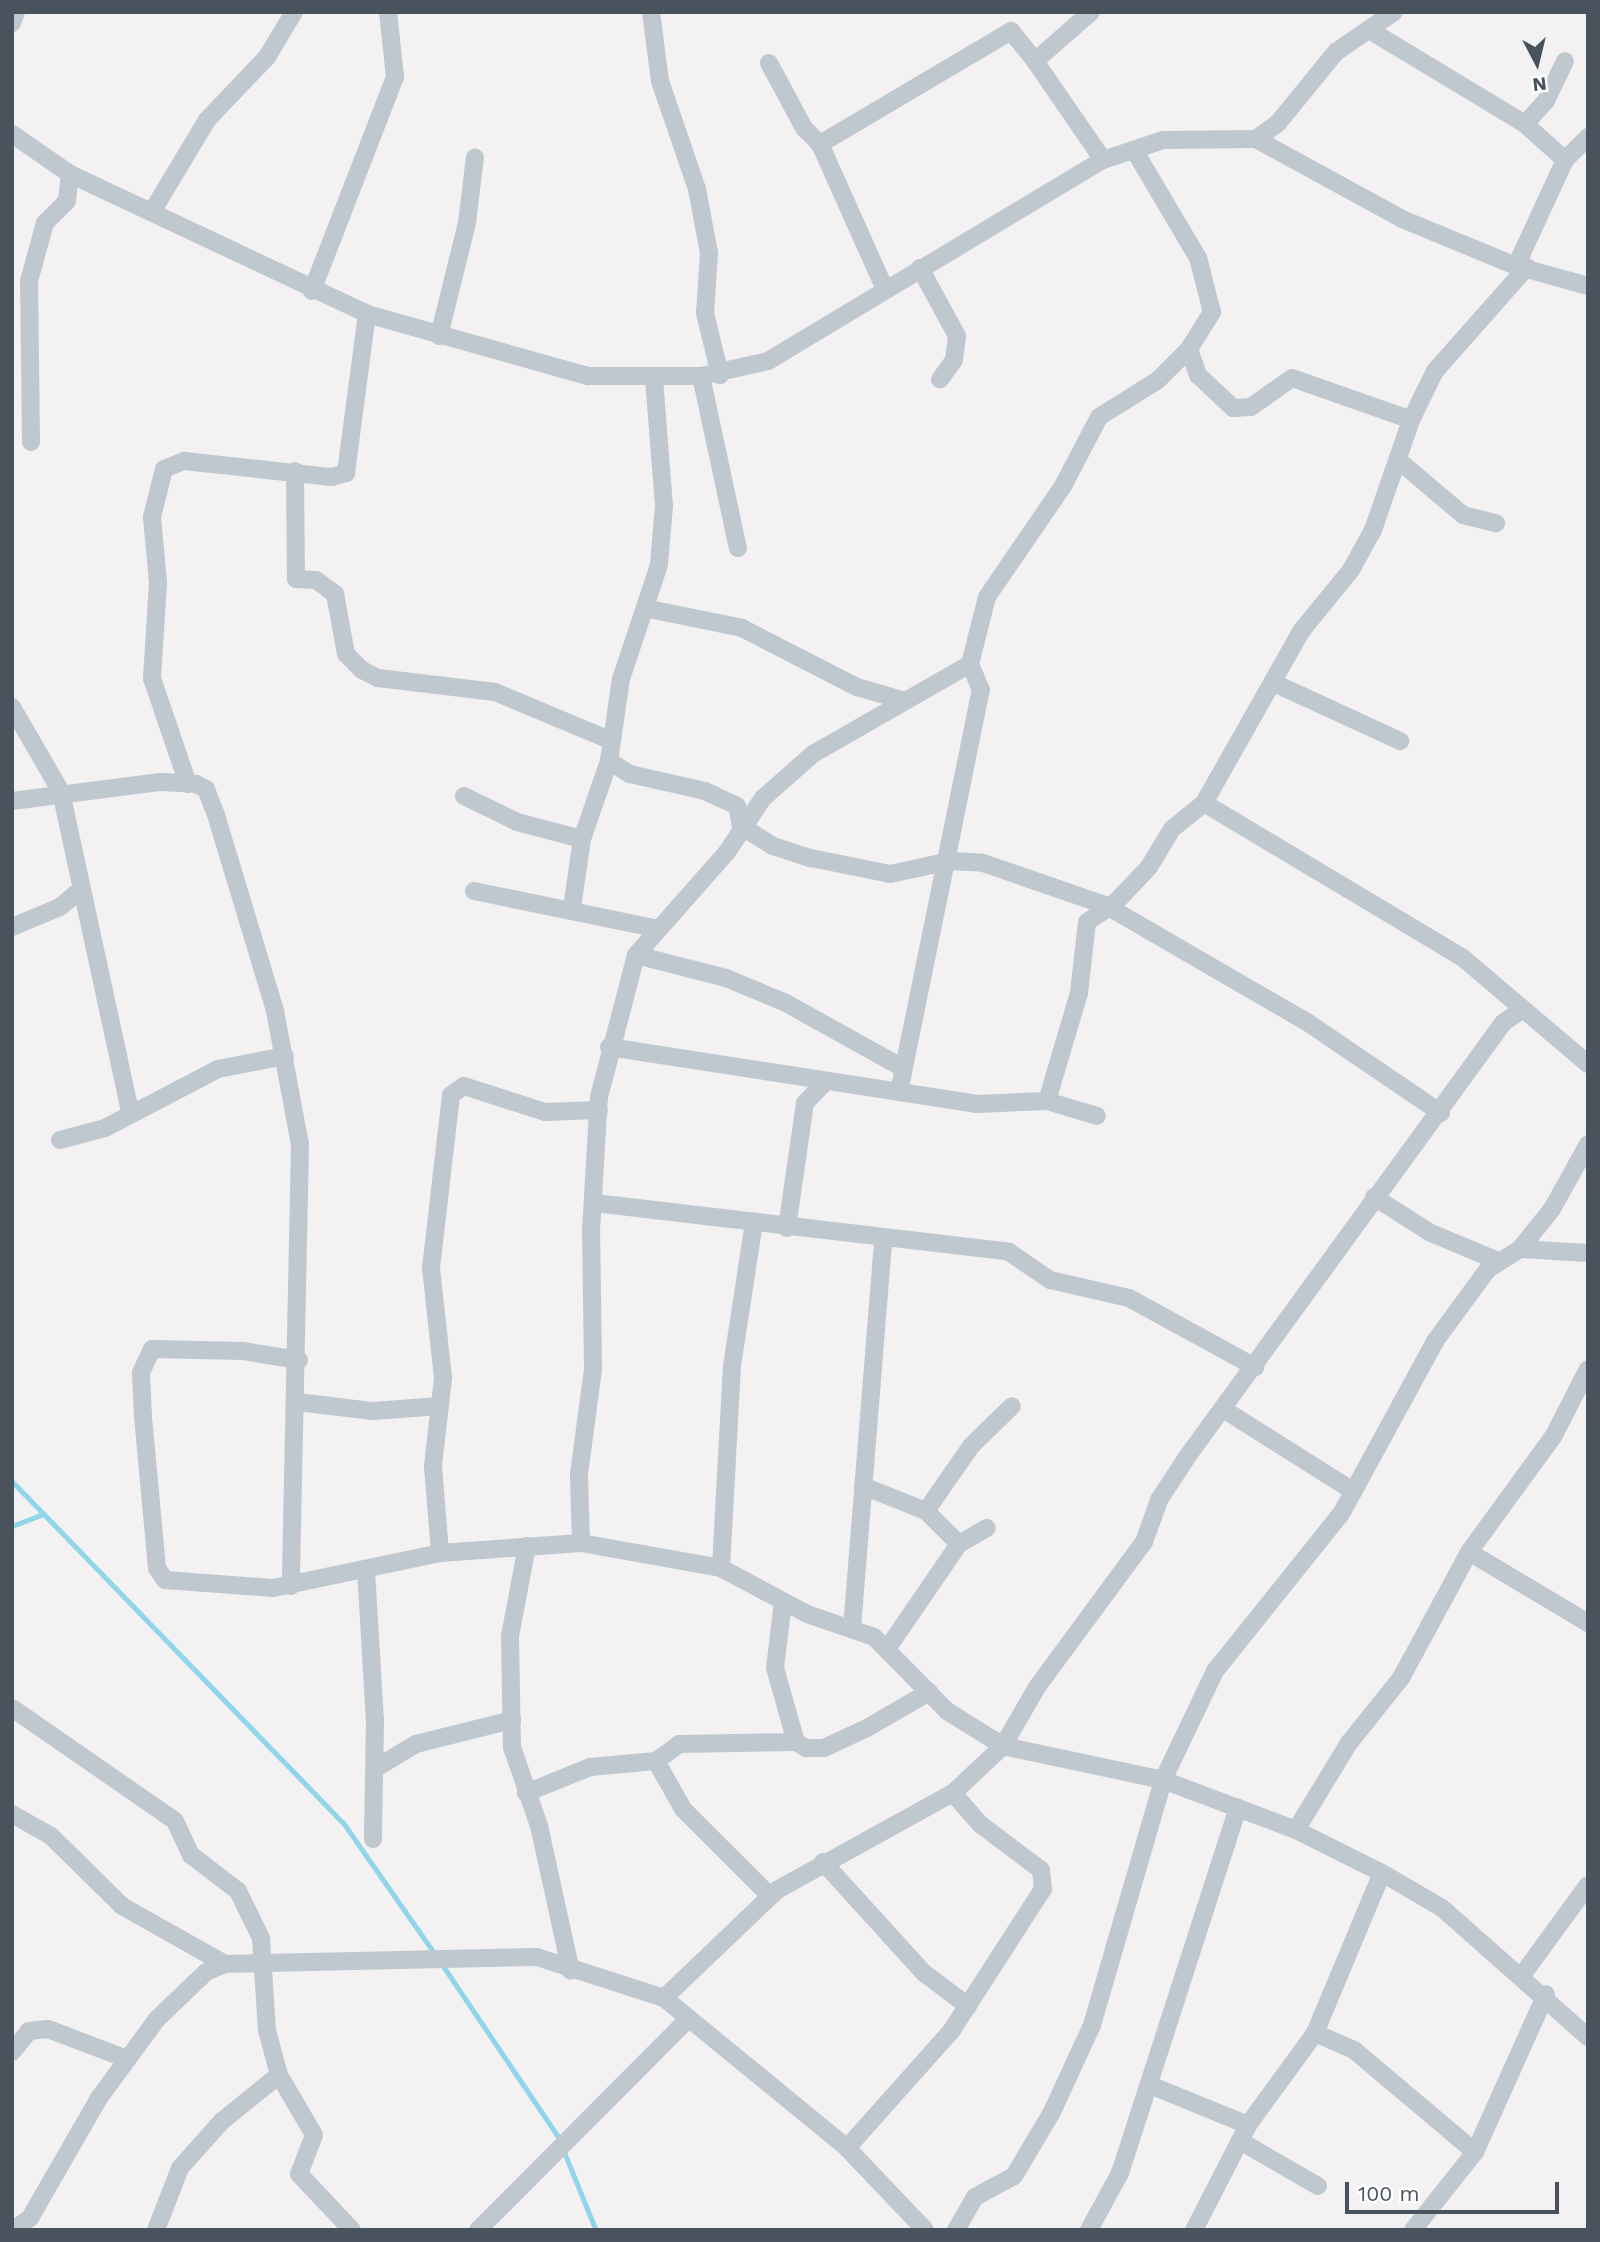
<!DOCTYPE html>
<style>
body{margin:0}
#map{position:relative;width:1600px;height:2242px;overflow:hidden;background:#f3f1f1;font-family:"Work Sans",sans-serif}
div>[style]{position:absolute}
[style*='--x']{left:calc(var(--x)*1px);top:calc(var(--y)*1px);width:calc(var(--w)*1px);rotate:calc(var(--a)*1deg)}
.stream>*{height:4.5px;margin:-2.25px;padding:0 2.25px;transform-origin:2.25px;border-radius:2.25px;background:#90d5e9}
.minor>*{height:18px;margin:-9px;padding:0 9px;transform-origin:9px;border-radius:9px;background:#bfc7cf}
span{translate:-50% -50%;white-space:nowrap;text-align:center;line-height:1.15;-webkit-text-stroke:7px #fff;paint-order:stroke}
.frame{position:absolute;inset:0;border:14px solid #49535d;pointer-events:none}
.north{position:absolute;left:1502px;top:28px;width:70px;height:70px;-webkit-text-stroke:5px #fff;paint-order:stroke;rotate:173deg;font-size:19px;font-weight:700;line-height:28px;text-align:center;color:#49535d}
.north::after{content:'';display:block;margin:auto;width:24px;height:32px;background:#49535d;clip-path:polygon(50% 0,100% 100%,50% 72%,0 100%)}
.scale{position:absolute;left:1345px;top:2182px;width:214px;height:32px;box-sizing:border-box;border:4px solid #49535d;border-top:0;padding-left:9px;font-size:21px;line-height:24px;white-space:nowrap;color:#49535d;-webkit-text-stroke:5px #fff;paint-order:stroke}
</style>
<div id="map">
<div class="stream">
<div style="--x:12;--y:1481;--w:475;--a:45.9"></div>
<div style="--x:343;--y:1822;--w:161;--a:55.1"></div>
<div style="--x:12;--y:1526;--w:34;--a:-21"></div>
<div style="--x:442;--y:1964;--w:211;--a:56"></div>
<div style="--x:564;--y:2151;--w:85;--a:67.9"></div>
</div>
<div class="minor">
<div style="--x:651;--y:12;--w:70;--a:82.6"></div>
<div style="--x:660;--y:81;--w:114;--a:71.1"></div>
<div style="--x:697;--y:189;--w:65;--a:79.4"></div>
<div style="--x:709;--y:253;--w:60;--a:93.8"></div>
<div style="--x:705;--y:313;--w:64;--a:76.4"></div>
<div style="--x:1091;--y:12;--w:74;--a:138.8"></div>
<div style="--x:1035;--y:61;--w:120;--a:55.5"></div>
<div style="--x:12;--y:23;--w:12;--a:-70"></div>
<div style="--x:1371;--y:31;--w:180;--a:31.1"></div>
<div style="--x:1525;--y:124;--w:54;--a:42"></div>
<div style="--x:769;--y:63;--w:74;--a:61.7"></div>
<div style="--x:804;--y:128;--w:23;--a:45"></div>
<div style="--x:820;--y:144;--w:157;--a:65.9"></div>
<div style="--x:1525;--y:124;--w:31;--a:-48"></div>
<div style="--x:1546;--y:101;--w:44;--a:-64.6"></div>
<div style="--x:12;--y:134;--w:70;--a:34.6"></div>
<div style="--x:70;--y:174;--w:328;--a:25.2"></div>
<div style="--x:367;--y:314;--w:230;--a:15.7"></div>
<div style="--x:588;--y:376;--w:113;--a:0"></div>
<div style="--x:701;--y:376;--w:69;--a:-12.6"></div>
<div style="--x:768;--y:361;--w:391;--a:-31"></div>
<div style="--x:1103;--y:160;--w:63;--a:-18.4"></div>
<div style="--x:1163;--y:140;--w:93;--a:-0.6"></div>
<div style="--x:1256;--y:139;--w:166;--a:28.7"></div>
<div style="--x:1402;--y:219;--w:123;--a:22.4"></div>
<div style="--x:1516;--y:266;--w:75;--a:15.5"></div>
<div style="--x:1256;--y:139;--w:27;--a:-36"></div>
<div style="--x:1278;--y:123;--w:92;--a:-50.8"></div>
<div style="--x:1336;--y:52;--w:70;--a:-34.6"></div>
<div style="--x:820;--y:144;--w:222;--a:-30.6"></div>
<div style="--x:1011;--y:31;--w:38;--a:51"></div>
<div style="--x:153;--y:210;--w:105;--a:-59"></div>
<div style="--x:207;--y:120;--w:87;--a:-46.4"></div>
<div style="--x:267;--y:57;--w:52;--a:-59"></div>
<div style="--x:1516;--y:266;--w:117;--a:-65.2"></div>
<div style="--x:1565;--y:160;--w:33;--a:-45"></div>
<div style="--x:920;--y:268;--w:77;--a:61.4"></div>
<div style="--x:957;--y:336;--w:24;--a:97"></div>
<div style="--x:954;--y:360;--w:24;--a:126"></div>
<div style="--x:312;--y:291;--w:230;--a:-68.8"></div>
<div style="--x:395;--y:77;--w:65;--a:-96.1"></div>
<div style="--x:439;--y:336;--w:116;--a:-76.1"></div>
<div style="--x:467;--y:223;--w:66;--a:-83.1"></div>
<div style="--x:1189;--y:349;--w:28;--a:71"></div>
<div style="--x:1198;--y:375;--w:48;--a:43.3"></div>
<div style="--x:1233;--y:408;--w:18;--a:-3"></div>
<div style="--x:1251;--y:407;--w:50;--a:-35.3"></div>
<div style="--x:1292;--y:378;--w:126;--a:19.4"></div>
<div style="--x:701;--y:376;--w:176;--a:77.9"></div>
<div style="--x:31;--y:442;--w:161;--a:-90.7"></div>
<div style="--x:29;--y:281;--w:60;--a:-74.6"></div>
<div style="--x:45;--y:223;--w:31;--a:-45"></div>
<div style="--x:67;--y:201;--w:27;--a:-84"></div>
<div style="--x:1398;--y:460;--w:85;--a:40.2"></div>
<div style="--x:1463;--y:515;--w:34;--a:14"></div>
<div style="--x:295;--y:471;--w:108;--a:89.5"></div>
<div style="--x:296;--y:579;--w:20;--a:3"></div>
<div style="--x:316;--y:580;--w:24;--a:36"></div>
<div style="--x:335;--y:594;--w:61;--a:79.6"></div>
<div style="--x:346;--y:654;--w:23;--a:45"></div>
<div style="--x:362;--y:670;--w:18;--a:27"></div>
<div style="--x:378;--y:678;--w:118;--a:6.8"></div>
<div style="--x:495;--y:692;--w:125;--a:22.7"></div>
<div style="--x:649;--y:609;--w:95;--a:11.5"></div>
<div style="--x:742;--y:628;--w:129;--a:27.2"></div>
<div style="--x:857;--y:687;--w:47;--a:16.1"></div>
<div style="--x:1274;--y:683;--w:139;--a:24.7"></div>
<div style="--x:12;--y:707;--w:98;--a:60"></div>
<div style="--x:61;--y:792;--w:330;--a:77.8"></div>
<div style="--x:609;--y:761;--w:25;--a:32"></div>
<div style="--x:630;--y:774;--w:77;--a:12.8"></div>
<div style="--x:705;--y:791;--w:35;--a:25"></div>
<div style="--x:737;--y:806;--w:20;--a:79"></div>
<div style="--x:741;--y:826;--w:38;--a:32"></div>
<div style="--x:773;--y:846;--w:40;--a:18"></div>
<div style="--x:811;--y:858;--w:81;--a:11.4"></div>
<div style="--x:890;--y:874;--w:61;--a:-12.2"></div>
<div style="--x:950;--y:861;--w:33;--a:3"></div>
<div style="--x:983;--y:863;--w:129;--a:19"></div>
<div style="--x:1105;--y:905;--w:233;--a:30.1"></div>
<div style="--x:1307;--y:1022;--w:162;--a:34.2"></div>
<div style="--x:188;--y:784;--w:112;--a:-108.8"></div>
<div style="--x:152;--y:678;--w:96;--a:-86.4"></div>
<div style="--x:158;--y:582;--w:65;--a:-95.3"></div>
<div style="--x:152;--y:517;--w:49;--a:-76"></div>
<div style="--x:164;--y:469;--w:22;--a:-22"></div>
<div style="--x:184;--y:461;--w:149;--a:6.2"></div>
<div style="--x:332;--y:477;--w:15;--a:-16"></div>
<div style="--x:346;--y:473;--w:160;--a:-82.5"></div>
<div style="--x:464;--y:796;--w:59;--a:26.1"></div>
<div style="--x:517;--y:822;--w:67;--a:14.7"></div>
<div style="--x:12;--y:801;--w:150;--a:-7.3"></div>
<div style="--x:161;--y:782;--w:35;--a:3"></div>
<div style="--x:196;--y:784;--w:11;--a:27"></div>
<div style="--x:206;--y:789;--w:28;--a:69"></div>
<div style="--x:216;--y:815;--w:205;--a:73.2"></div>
<div style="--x:275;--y:1011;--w:136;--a:79.4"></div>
<div style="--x:300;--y:1145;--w:441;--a:91.2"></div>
<div style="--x:1204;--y:803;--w:302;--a:30.9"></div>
<div style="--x:1463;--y:958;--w:164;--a:40.3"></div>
<div style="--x:474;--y:891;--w:185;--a:11.6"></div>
<div style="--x:572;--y:908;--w:70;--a:-81.8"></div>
<div style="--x:582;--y:839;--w:83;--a:-70.9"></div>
<div style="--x:609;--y:761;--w:83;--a:-81.7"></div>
<div style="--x:621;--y:679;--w:120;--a:-71.6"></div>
<div style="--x:659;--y:565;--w:59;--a:-85.2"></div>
<div style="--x:664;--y:506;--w:126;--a:-94.5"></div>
<div style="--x:12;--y:927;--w:52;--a:-22.6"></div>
<div style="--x:60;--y:907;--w:25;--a:-40"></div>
<div style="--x:636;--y:955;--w:93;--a:14.3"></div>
<div style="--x:726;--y:978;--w:65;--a:22.6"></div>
<div style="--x:786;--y:1003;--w:134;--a:29.1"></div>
<div style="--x:609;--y:1047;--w:371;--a:8.8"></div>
<div style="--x:976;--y:1104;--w:71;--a:-2.4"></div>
<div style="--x:1047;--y:1101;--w:52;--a:16.7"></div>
<div style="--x:899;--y:1092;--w:410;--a:-78.5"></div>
<div style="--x:981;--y:690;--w:28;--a:-113"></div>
<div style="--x:970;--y:664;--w:69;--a:-75.8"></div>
<div style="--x:987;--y:597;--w:135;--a:-55.6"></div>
<div style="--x:1063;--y:486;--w:78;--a:-62.4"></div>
<div style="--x:1099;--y:417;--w:70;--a:-32.1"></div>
<div style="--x:1158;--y:380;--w:44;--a:-45"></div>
<div style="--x:1189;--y:349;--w:44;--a:-58.1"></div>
<div style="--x:1212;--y:312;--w:56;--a:-104.5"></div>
<div style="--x:1198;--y:258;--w:122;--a:-120.6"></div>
<div style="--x:1047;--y:1101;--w:113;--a:-73.5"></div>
<div style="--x:1079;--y:993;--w:71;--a:-83.6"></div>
<div style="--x:1087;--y:922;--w:32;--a:-34"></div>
<div style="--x:1114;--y:904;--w:51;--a:-46.6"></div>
<div style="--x:1149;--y:867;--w:44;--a:-58.8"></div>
<div style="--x:1172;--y:829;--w:41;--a:-39.1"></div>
<div style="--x:1204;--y:803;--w:199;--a:-60.5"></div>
<div style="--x:1302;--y:630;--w:77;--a:-50.8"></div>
<div style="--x:1351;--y:570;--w:46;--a:-61.2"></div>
<div style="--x:1373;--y:530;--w:116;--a:-70.9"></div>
<div style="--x:1411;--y:420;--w:55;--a:-63.9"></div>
<div style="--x:1435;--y:371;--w:139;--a:-48.5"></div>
<div style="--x:60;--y:1140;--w:47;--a:-14.9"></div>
<div style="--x:105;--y:1128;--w:127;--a:-27.6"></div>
<div style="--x:218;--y:1069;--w:68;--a:-11"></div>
<div style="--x:1374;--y:1197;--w:67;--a:32.3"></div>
<div style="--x:1431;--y:1233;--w:73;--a:22.7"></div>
<div style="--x:595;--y:1203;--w:417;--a:6.7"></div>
<div style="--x:1009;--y:1252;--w:50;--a:34.3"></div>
<div style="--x:1050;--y:1280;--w:81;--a:12.8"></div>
<div style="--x:1129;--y:1298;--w:144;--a:28.7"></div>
<div style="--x:787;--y:1228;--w:126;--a:-81.8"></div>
<div style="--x:805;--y:1103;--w:28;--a:-46"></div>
<div style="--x:1520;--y:1249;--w:68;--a:3.4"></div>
<div style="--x:299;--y:1360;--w:57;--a:-170.9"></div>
<div style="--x:243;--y:1351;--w:91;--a:-178.7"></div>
<div style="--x:152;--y:1349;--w:26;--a:115"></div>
<div style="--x:141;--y:1373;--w:44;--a:87.4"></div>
<div style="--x:143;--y:1417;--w:152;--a:84.7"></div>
<div style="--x:157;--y:1568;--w:14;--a:56"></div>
<div style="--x:165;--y:1580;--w:108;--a:4.2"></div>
<div style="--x:273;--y:1588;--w:171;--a:-11.8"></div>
<div style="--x:440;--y:1553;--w:141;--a:-4.1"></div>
<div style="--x:581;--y:1543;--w:142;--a:10.1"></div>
<div style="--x:721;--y:1568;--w:98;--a:28.1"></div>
<div style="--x:807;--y:1614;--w:71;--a:18.9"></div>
<div style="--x:874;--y:1637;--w:104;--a:45.4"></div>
<div style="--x:947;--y:1711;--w:66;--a:32"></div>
<div style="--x:1003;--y:1746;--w:164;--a:12"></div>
<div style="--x:1163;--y:1780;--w:142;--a:20.6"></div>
<div style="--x:1296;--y:1830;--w:96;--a:26.6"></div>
<div style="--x:1382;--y:1873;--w:69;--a:30.3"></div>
<div style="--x:1442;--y:1908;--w:195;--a:41.5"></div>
<div style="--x:297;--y:1402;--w:77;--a:6.8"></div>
<div style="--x:373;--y:1411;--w:67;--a:-4.3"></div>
<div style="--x:1223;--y:1409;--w:154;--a:32.2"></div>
<div style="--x:863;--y:1486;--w:68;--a:21.6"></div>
<div style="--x:926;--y:1511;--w:47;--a:45"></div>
<div style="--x:926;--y:1511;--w:79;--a:-55.3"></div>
<div style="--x:971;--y:1446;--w:57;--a:-44.3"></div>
<div style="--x:581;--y:1543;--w:69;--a:-91.7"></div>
<div style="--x:579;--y:1474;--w:106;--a:-82.4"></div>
<div style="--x:593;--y:1369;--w:139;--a:-90.8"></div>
<div style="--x:591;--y:1230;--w:133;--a:-86.6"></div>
<div style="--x:599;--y:1097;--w:147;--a:-75.4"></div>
<div style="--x:636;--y:955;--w:137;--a:-48.5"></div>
<div style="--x:727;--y:852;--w:65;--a:-56.3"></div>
<div style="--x:763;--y:798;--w:67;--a:-41.3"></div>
<div style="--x:813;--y:754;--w:181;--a:-29.8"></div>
<div style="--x:527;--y:1546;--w:92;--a:100.7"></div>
<div style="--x:510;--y:1636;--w:111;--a:89"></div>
<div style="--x:512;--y:1747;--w:83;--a:71.1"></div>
<div style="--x:539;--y:1826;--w:148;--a:77.6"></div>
<div style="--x:1469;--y:1552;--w:139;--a:30.8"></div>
<div style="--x:440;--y:1553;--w:87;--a:-94.6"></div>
<div style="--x:433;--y:1466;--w:89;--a:-83.5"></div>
<div style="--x:443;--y:1378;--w:111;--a:-96.2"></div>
<div style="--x:431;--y:1268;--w:174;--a:-83.4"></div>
<div style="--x:451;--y:1095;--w:16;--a:-35"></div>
<div style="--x:464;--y:1086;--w:85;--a:17.8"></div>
<div style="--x:545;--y:1112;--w:54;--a:-2.1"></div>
<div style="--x:721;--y:1568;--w:202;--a:-86.9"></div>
<div style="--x:732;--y:1366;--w:146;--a:-81.3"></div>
<div style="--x:366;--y:1570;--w:150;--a:86.6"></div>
<div style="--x:375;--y:1720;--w:119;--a:91"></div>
<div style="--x:783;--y:1602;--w:66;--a:96.9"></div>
<div style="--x:775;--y:1668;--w:77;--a:74.2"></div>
<div style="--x:796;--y:1742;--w:12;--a:31"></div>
<div style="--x:806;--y:1748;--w:18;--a:0"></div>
<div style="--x:824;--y:1748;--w:47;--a:-24.9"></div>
<div style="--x:867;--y:1728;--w:72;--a:-30.1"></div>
<div style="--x:852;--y:1628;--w:389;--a:-85.4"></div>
<div style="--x:887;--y:1649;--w:127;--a:-55.6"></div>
<div style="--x:959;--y:1544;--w:32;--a:-30"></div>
<div style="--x:12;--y:1708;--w:198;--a:34.7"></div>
<div style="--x:175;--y:1821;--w:38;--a:65"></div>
<div style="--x:191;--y:1855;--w:59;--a:37.5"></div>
<div style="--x:238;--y:1891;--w:52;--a:63.9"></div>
<div style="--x:261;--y:1938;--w:92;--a:86.3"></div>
<div style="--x:267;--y:2030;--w:47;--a:75.1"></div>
<div style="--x:279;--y:2075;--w:69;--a:59.7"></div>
<div style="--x:314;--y:2135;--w:42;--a:111"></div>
<div style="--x:299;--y:2174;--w:77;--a:46.6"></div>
<div style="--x:656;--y:1761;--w:55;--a:60.6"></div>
<div style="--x:683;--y:1809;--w:123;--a:45"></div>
<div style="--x:376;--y:1768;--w:47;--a:-31"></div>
<div style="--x:416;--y:1744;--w:99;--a:-14"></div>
<div style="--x:526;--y:1793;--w:69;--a:-22.1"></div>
<div style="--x:590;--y:1767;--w:66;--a:-5.2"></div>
<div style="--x:656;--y:1761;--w:29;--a:-36"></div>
<div style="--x:679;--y:1744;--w:117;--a:-1"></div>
<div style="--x:12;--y:1814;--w:45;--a:29.4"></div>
<div style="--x:51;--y:1836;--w:100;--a:44.6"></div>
<div style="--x:122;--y:1906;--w:118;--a:29.4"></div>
<div style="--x:1296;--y:1830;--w:102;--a:-58.7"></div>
<div style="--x:1349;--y:1743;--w:83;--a:-51.3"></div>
<div style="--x:1401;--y:1678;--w:143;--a:-61.6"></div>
<div style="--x:1469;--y:1552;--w:142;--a:-53.9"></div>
<div style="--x:1553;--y:1437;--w:76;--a:-62.8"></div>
<div style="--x:823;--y:1862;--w:150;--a:47.7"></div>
<div style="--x:924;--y:1973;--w:55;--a:36.9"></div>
<div style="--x:1523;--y:1974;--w:110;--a:-53.9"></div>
<div style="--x:664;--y:1998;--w:156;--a:-43.7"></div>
<div style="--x:777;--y:1890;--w:201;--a:-28.9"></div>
<div style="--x:953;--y:1793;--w:69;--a:-43.2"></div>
<div style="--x:1003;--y:1746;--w:68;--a:-60"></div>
<div style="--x:1037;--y:1687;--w:180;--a:-53.6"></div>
<div style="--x:1144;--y:1542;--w:45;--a:-70.3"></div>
<div style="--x:1159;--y:1500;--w:51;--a:-56.9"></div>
<div style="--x:1187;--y:1457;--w:537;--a:-53.94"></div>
<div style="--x:1503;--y:1023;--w:21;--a:-35"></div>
<div style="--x:1315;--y:2033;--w:43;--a:23.6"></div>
<div style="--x:1354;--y:2050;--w:158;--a:40.1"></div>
<div style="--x:12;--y:2052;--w:27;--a:-51"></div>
<div style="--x:29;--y:2031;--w:19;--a:-6"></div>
<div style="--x:48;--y:2029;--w:85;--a:20.8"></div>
<div style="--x:1150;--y:2085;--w:106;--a:22.2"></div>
<div style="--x:1240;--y:2141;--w:90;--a:30"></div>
<div style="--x:847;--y:2148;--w:158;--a:-48.3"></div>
<div style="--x:952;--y:2030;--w:168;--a:-57.2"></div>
<div style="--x:1043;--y:1889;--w:19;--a:-96"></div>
<div style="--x:1041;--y:1870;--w:76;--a:-143"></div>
<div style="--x:980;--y:1824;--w:41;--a:-131.1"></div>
<div style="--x:13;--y:2230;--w:21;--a:-35"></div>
<div style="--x:30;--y:2218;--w:138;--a:-60.1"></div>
<div style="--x:99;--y:2098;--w:98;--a:-53.7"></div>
<div style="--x:157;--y:2019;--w:68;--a:-43.8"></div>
<div style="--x:206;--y:1972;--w:21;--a:-23"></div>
<div style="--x:225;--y:1964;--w:312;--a:-1.3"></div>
<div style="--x:537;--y:1957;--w:133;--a:17.9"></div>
<div style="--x:664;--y:1998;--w:237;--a:39.3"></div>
<div style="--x:847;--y:2148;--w:113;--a:46.4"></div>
<div style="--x:156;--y:2230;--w:66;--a:-68.8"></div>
<div style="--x:180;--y:2168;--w:63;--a:-48.2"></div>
<div style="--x:222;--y:2121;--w:73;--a:-38.9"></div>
<div style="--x:478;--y:2230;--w:298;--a:-45.1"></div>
<div style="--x:956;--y:2230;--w:38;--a:-60"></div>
<div style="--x:975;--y:2197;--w:44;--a:-28.3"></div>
<div style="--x:1014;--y:2176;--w:74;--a:-59.3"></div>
<div style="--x:1052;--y:2112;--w:96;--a:-65.3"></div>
<div style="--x:1092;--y:2025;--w:255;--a:-73.8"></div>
<div style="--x:1163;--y:1780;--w:121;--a:-64.5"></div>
<div style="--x:1215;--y:1671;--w:201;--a:-51.3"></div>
<div style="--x:1341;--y:1514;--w:198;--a:-61.4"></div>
<div style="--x:1436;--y:1340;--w:88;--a:-53.8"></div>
<div style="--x:1488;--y:1269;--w:38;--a:-32"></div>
<div style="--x:1520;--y:1249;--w:51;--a:-51.3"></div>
<div style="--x:1552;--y:1209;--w:74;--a:-61"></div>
<div style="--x:1089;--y:2230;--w:65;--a:-61.5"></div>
<div style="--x:1120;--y:2173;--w:384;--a:-72.1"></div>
<div style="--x:1194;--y:2230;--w:118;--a:-62.8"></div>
<div style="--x:1248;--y:2125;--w:114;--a:-53.9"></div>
<div style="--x:1315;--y:2033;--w:173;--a:-67.3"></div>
<div style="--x:1413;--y:2230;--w:100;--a:-51.5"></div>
<div style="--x:1475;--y:2152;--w:173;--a:-65.8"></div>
</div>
<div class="frame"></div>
<div class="north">N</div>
<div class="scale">100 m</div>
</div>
